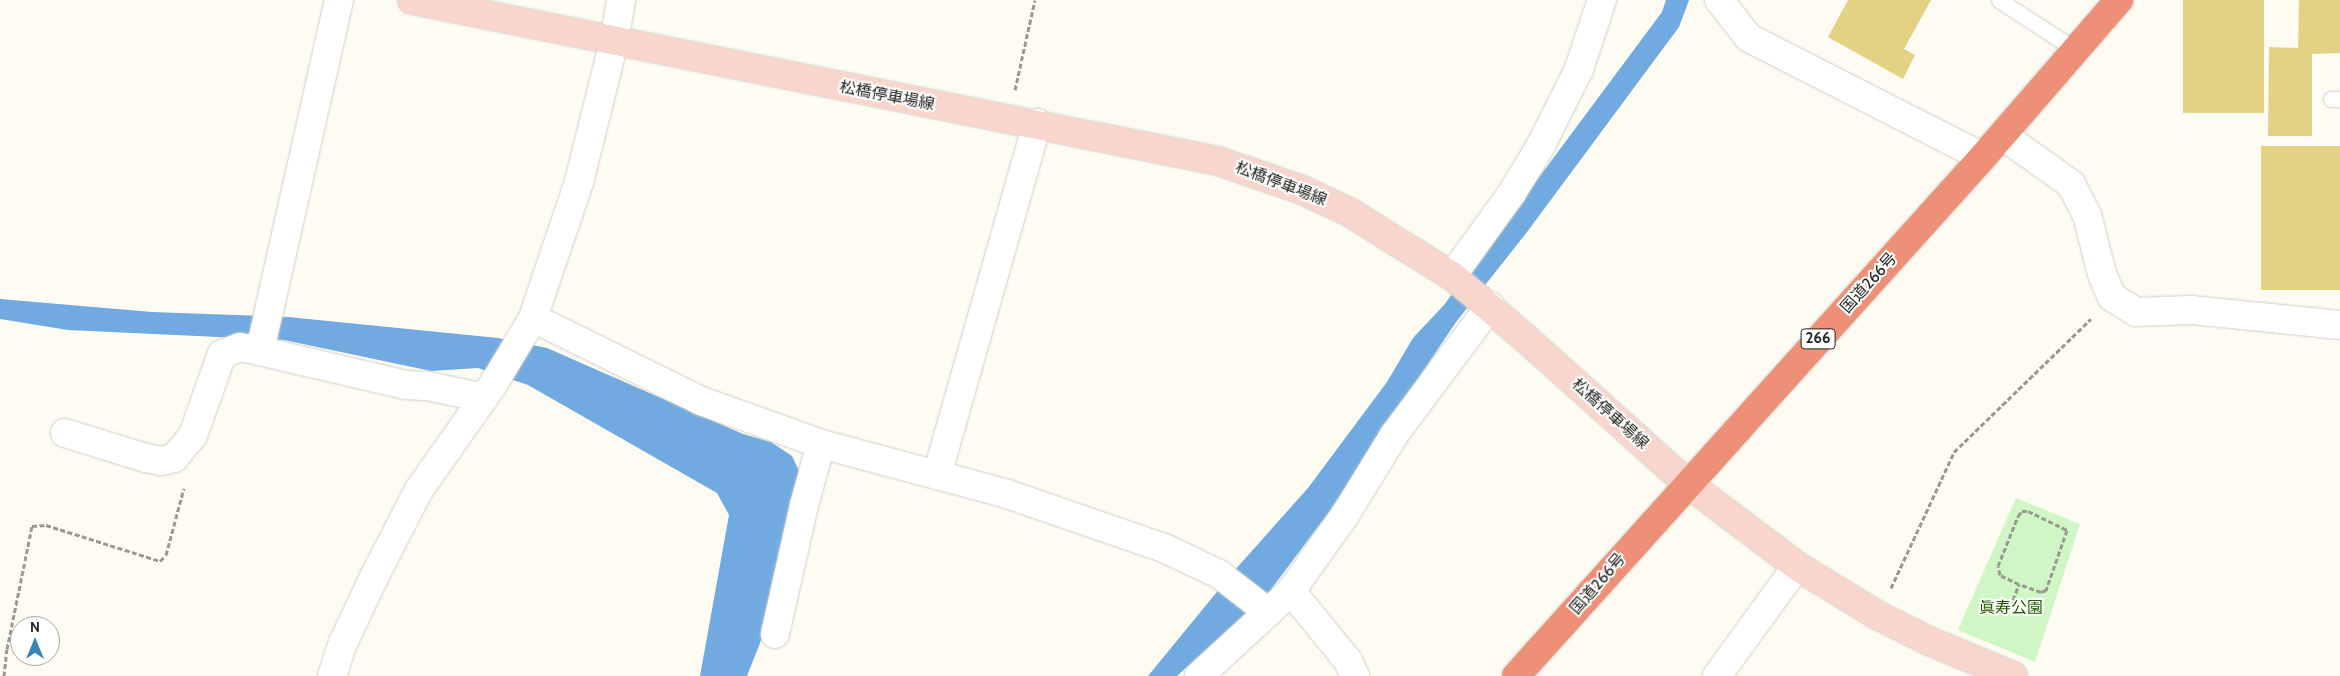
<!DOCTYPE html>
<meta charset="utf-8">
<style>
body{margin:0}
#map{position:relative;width:2340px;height:676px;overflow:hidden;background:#fdfbf2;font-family:Cabin,"Noto Sans JP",sans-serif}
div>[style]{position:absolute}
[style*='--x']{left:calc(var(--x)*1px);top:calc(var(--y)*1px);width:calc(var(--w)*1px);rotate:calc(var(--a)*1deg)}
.green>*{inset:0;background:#cff6c4}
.water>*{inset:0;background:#70aae0}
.building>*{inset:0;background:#e3d184;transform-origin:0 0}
.path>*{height:3px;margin-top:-1.5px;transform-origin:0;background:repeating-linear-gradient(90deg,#999892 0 5px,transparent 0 7.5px)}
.roads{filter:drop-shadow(0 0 1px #d1cfc7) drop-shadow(0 0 1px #d1cfc7)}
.service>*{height:15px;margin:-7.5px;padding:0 7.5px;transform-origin:7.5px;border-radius:7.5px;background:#fff}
.minor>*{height:28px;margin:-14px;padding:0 14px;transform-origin:14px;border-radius:14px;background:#fff}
.tertiary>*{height:28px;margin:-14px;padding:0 14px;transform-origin:14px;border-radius:14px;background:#fff}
.secondary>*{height:28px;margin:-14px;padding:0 14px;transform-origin:14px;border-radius:14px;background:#f9d6cd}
.trunk>*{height:28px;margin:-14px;padding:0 14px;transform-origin:14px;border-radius:14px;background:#ee9078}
span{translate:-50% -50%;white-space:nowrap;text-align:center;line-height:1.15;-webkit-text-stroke:4px #fff;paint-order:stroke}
.shield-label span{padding:1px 4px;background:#fff;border:1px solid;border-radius:4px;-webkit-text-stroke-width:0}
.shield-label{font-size:15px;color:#242421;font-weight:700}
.street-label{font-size:16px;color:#242421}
.park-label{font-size:16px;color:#1e5a00}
.north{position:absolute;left:10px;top:616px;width:50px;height:50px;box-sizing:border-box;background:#fff;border:1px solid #a7a7a6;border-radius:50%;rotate:0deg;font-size:14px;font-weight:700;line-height:20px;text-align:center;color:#242421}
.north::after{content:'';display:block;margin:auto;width:18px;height:22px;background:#3684b6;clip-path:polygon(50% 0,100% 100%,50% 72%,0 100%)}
</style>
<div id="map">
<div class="green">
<div style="clip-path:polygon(2016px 498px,2080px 524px,2035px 662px,1958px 630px)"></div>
</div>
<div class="water">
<div style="clip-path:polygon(1666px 0,1689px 0,1679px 27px,1527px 232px,1456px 322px,1329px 512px,1269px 592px,1177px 676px,1148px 676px,1234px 571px,1308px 488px,1387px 382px,1413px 338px,1444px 305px,1662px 12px)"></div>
<div style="clip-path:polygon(0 299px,152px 312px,288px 317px,498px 338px,547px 348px,743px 434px,771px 442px,792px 456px,801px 475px,773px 610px,747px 676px,700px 676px,729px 515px,717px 493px,528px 385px,478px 368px,431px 371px,284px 340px,68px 330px,0 319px)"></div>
</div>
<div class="building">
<div style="clip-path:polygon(1848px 0,1931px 0,1904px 49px,1915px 55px,1903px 79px,1828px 37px)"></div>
<div style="left:2183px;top:0;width:81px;height:113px"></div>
<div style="clip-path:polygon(2299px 0,2340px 0,2340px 53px,2312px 54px,2312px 136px,2268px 136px,2269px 47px,2298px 48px)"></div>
<div style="left:2340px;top:146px;width:144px;height:79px;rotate:90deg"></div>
</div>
<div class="path">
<div style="--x:1015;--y:90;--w:92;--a:-77.5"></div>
<div style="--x:1891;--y:588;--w:150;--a:-65.1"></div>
<div style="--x:1954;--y:452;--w:191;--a:-44.2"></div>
<div style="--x:2013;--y:600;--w:17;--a:-69"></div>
<div style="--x:2019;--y:584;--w:21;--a:-155"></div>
<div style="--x:2000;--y:575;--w:9;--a:-103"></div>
<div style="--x:1998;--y:566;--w:54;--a:-68.2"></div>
<div style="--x:2018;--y:516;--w:6;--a:-51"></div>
<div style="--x:2022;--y:511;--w:6;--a:0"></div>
<div style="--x:2028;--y:511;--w:43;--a:26"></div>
<div style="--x:2067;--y:530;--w:64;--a:109.3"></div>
<div style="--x:2046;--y:590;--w:5;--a:158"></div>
<div style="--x:2041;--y:592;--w:23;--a:-160"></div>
<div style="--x:4;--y:676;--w:27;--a:-84"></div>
<div style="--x:7;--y:649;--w:126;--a:-78.5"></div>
<div style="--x:32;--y:526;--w:14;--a:-4"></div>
<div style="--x:46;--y:525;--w:120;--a:17.5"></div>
<div style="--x:160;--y:561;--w:8;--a:-45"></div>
<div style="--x:166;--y:555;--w:69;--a:-75"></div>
</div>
<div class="roads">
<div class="service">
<div style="--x:1999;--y:0;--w:92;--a:33"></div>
<div style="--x:2331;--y:99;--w:9;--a:0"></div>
</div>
<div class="minor">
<div style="--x:339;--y:0;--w:360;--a:102.7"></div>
<div style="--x:260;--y:351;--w:150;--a:13.1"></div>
<div style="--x:406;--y:385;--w:22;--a:3"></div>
<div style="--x:428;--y:386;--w:57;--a:12.1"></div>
<div style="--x:1719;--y:0;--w:48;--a:51.7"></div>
<div style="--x:1749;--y:38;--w:263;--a:27"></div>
<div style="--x:2002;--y:135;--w:85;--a:35.4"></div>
<div style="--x:2071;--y:184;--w:35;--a:63"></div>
<div style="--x:2087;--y:215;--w:61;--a:75.7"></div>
<div style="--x:2102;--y:274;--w:25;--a:67"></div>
<div style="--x:2112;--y:297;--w:28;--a:32"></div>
<div style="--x:2136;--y:312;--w:56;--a:-2"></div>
<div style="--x:2192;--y:310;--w:149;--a:5.8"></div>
<div style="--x:1452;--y:276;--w:102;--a:-54.1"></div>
<div style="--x:1512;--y:193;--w:54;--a:-58.7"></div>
<div style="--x:1540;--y:147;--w:87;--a:-63.4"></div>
<div style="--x:1579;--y:69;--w:73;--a:-71.6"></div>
<div style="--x:65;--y:433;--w:85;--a:17.2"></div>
<div style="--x:146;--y:458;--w:15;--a:11"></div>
<div style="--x:161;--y:461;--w:13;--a:-13"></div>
<div style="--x:174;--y:458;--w:30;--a:-50"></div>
<div style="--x:193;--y:435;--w:86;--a:-70.3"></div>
<div style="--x:222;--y:354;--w:19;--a:-21"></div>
<div style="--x:240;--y:347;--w:20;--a:11"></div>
<div style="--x:937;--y:475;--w:366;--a:-74.1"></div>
<div style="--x:1291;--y:591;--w:90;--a:50.8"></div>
<div style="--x:1348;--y:661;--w:17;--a:65"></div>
<div style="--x:775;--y:634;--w:132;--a:-77.3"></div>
<div style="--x:804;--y:505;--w:63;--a:-74.4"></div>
<div style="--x:1199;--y:676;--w:125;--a:-42.7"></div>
<div style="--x:1291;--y:591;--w:93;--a:-54.6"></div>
<div style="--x:1345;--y:515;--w:94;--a:-58.5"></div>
<div style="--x:1394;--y:435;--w:161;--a:-53.3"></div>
<div style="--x:1717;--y:676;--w:136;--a:-54"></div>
</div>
<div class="tertiary">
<div style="--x:533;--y:318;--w:187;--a:26.3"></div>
<div style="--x:701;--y:401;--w:127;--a:19.7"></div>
<div style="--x:821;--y:444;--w:193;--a:15"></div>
<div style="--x:1007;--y:494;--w:166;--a:19"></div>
<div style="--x:1164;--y:548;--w:61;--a:25.3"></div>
<div style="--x:1219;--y:574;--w:62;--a:37.8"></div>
<div style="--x:332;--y:676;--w:35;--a:-72"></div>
<div style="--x:343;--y:643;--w:73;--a:-64.8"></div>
<div style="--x:374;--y:577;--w:98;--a:-62.7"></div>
<div style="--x:419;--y:490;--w:131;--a:-55"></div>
<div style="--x:494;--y:383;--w:76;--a:-59"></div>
<div style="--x:533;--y:318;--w:144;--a:-71.3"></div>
<div style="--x:579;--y:182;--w:144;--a:-76"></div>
<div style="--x:614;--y:42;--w:43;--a:-80.5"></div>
</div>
<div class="secondary">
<div style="--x:412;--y:0;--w:822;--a:11.3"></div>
<div style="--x:1218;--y:161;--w:87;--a:18.9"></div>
<div style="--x:1300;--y:189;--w:54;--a:25.1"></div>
<div style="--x:1349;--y:212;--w:121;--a:31.9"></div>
<div style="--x:1452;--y:276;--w:94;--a:40.3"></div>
<div style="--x:1524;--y:337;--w:219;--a:41.9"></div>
<div style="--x:1687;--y:483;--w:138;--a:37"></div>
<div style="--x:1797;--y:566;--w:96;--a:31.4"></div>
<div style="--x:1879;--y:616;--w:56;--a:26.6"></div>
<div style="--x:1929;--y:641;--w:91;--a:22.6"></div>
</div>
<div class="trunk">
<div style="--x:1516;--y:676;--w:698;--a:-48.02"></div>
<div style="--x:1983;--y:157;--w:208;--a:-49.1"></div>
</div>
</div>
<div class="shield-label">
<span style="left:1818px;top:339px">266</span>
</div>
<div class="street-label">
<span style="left:887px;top:96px;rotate:11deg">松橋停車場線</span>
<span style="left:1281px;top:184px;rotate:21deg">松橋停車場線</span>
<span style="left:1869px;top:283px;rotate:-48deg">国道266号</span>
<span style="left:1610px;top:414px;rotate:42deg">松橋停車場線</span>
<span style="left:1598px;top:584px;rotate:-49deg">国道266号</span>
</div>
<div class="park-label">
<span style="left:2011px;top:608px">眞寿公園</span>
</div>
<div class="north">N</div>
</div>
